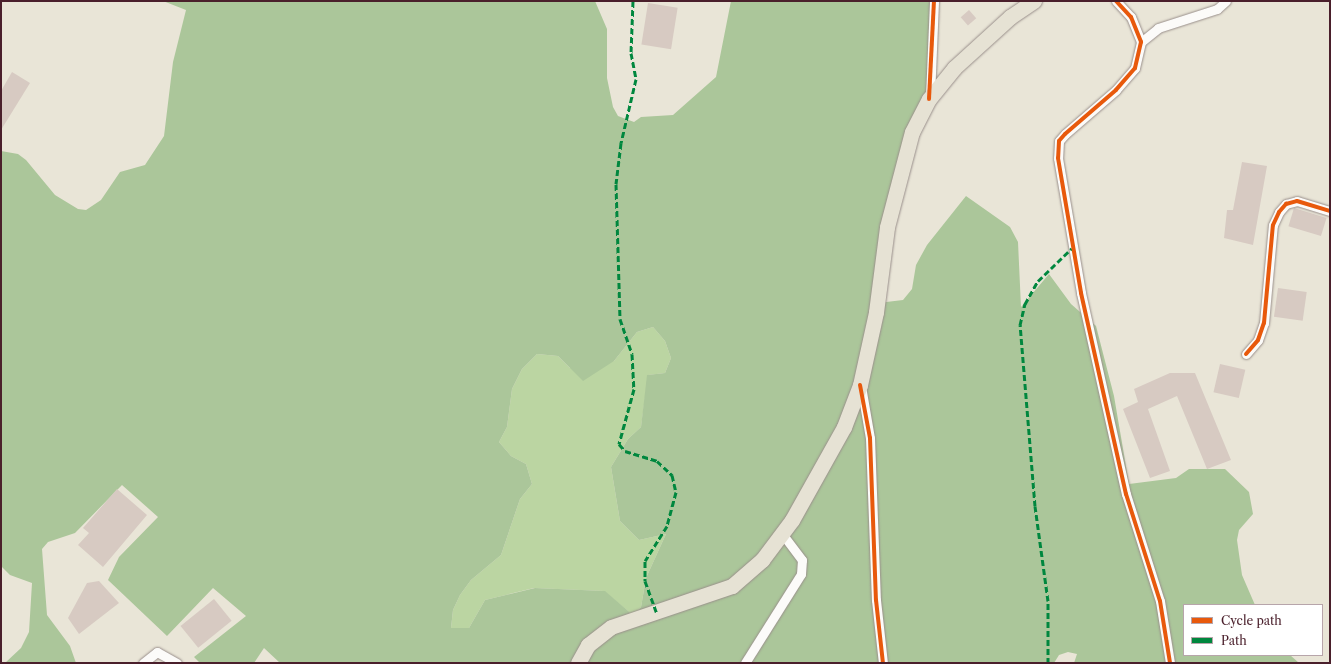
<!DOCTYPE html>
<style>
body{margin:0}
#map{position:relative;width:1331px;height:664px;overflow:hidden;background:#e9e5d7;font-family:"Libre Caslon Text",serif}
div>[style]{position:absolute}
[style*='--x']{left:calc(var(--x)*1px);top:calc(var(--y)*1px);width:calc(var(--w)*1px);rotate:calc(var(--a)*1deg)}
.green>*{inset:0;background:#bbd5a2}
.forest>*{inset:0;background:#abc69a}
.building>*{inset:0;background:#d7cac2;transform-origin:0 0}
.roads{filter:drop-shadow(0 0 1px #998f8b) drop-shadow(0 0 1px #998f8b)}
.minor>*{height:9px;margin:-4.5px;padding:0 4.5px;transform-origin:4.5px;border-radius:4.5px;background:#fcfbf9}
.primary>*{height:15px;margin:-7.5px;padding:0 7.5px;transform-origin:7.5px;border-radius:7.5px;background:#e6e2d4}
.quiet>*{height:3px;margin-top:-1.5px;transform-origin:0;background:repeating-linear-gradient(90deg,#00873e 0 6px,transparent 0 9px)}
.cycleway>*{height:4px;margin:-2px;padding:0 2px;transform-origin:2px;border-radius:2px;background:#e8590c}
span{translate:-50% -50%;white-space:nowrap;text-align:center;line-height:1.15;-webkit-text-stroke:3px #fff;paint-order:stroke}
.frame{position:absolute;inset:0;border:2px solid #4a1f2b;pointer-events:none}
.legend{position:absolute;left:1183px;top:604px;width:140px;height:52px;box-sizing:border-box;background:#fff;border:1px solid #b7a5aa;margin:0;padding:5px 7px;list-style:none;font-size:12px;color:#4a1f2b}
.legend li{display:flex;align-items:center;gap:8px;height:20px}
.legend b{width:20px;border:1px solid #b7a5aa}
</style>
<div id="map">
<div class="green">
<div style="clip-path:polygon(653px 327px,665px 341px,671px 358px,665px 373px,648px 375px,641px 427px,628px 439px,611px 467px,620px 521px,639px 540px,666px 534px,646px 578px,641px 607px,634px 616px,604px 591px,534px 588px,485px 600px,469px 628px,451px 628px,453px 610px,460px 595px,471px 580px,501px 555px,520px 499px,532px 484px,526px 464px,511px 456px,499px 442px,507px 427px,512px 389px,522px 369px,537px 354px,558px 356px,570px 368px,614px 361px,637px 332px)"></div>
</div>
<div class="forest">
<div style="clip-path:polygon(evenodd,163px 1px,595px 1px,607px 29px,607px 78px,613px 107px,618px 116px,634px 122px,641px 117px,673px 115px,716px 77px,731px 1px,932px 1px,927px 89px,910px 129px,878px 303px,903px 300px,912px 289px,916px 265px,927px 245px,966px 196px,1010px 227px,1018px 242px,1021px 307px,1049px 274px,1071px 304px,1096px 326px,1114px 396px,1129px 484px,1176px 478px,1189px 469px,1225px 469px,1249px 492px,1253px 514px,1239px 530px,1237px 540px,1242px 575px,1255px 605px,1184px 605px,1184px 655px,1290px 655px,1299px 663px,1074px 663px,1077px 654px,1068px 652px,1059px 655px,1054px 663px,280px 663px,264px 648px,254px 663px,200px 663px,194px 657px,246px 616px,213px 588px,167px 636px,108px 580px,119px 557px,158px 517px,122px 485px,75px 533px,48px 542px,42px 549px,47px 615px,70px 646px,76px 663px,5px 663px,21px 648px,29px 632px,32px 583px,10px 575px,1px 566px,1px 151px,18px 154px,26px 160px,55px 195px,78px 209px,86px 210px,101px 200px,120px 172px,145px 165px,164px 136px,173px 62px,186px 10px,163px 1px,653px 327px,665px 341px,671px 358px,665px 373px,647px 375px,641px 427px,628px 439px,611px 467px,620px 521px,639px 540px,666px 534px,646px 578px,641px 607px,634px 616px,605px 591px,535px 588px,485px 600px,469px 628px,451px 628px,453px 610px,460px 595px,471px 580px,501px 555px,520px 499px,532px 484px,526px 464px,511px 456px,499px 442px,507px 427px,512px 389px,522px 369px,537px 354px,558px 356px,583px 381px,614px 361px,637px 332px,653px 327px)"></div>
</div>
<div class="building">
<div style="left:648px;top:3px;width:30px;height:42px;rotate:9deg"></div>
<div style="left:969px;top:10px;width:11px;height:11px;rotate:49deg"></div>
<div style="clip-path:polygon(12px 72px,30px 83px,1px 130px,1px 91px)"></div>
<div style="clip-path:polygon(1242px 162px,1267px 166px,1253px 245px,1224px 238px,1227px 210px,1233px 210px)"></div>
<div style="left:1294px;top:208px;width:34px;height:19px;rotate:17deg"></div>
<div style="left:1278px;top:288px;width:29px;height:29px;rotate:8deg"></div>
<div style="left:1220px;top:364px;width:26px;height:29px;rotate:13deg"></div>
<div style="clip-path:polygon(1170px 373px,1195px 373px,1231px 460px,1207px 469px,1177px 396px,1148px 409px,1170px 471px,1150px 478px,1123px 409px,1138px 402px,1134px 389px)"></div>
<div style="clip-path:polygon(117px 489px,147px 515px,103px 567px,78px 545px,89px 533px,83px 528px)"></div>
<div style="clip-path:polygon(99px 581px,119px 603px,79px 634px,68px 618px,87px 583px)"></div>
<div style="left:214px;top:599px;width:28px;height:43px;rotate:51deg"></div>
</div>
<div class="roads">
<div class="minor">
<div style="--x:1116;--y:1;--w:22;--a:47"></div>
<div style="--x:1131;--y:17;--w:27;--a:68"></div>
<div style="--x:1141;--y:42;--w:27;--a:103"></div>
<div style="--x:1135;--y:68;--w:29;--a:131"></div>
<div style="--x:1116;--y:90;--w:67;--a:139.2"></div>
<div style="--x:1065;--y:134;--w:9;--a:131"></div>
<div style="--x:1059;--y:141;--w:17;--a:93"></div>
<div style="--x:1058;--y:158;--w:137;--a:80.3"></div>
<div style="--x:1081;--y:293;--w:206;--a:77.4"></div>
<div style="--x:1126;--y:494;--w:112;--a:72.4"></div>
<div style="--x:1160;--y:601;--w:63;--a:80.8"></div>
<div style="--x:1141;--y:42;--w:22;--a:-39"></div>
<div style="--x:1158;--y:28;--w:62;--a:-17.9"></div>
<div style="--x:1217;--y:9;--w:12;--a:-42"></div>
<div style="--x:930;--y:97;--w:96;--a:-87.6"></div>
<div style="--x:1246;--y:354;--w:18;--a:-49"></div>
<div style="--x:1258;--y:340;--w:18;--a:-71"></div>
<div style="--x:1264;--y:323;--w:98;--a:-84.8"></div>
<div style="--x:1273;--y:225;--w:14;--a:-65"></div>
<div style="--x:1279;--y:212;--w:11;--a:-49"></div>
<div style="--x:1286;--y:204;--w:11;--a:-15"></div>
<div style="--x:1297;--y:201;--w:34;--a:17"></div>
<div style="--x:861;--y:386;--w:53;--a:80.2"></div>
<div style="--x:870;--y:438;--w:162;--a:87.9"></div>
<div style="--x:876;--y:600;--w:63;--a:83.7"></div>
<div style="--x:143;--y:663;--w:18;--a:-38"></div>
<div style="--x:157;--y:652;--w:23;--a:29"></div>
<div style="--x:745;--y:663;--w:105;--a:-57.8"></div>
<div style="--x:801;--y:574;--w:14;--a:-86"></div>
<div style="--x:802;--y:560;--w:34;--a:-127"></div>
</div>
<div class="primary">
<div style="--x:578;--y:663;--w:21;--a:-61"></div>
<div style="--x:588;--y:645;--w:29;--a:-38"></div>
<div style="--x:611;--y:627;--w:128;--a:-18.7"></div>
<div style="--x:732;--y:586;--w:40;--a:-41"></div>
<div style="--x:762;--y:560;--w:50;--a:-53.1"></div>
<div style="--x:792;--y:520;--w:107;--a:-60.8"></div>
<div style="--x:844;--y:427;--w:45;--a:-69.1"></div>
<div style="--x:860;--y:385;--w:75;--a:-77.6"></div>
<div style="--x:876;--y:312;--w:86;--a:-82.6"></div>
<div style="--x:887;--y:227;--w:98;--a:-75.3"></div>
<div style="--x:912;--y:132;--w:37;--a:-63"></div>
<div style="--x:929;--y:99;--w:40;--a:-51"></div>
<div style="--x:954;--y:68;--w:76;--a:-42.3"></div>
<div style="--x:1010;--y:17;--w:29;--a:-34"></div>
</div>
</div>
<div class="quiet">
<div style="--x:633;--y:1;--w:52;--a:92.2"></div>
<div style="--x:631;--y:53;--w:26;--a:79"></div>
<div style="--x:636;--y:79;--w:66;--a:103.2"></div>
<div style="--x:621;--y:143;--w:41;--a:97"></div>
<div style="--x:616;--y:184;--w:135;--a:88.3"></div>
<div style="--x:620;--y:319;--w:37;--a:71"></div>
<div style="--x:632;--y:354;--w:35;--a:87"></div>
<div style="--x:634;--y:389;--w:57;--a:105.3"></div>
<div style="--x:619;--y:444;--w:9;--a:49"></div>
<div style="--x:625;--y:451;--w:34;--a:17"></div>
<div style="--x:657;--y:461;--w:21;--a:43"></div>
<div style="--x:672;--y:475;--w:17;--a:77"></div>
<div style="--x:676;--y:492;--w:35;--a:105"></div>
<div style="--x:667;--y:526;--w:41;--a:122.2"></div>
<div style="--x:645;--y:561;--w:20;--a:90"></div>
<div style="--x:645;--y:581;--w:33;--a:70"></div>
<div style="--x:1048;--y:663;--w:62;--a:-90"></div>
<div style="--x:1048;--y:601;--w:96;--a:-97.8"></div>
<div style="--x:1035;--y:506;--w:182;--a:-94.7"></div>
<div style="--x:1020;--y:325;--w:22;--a:-77"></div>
<div style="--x:1025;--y:304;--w:26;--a:-61"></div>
<div style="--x:1038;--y:281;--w:47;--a:-44.1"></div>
</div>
<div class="cycleway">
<div style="--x:1116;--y:1;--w:22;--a:47"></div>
<div style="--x:1131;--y:17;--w:27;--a:68"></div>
<div style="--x:1141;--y:42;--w:27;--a:103"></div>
<div style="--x:1135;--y:68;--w:29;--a:131"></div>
<div style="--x:1116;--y:90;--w:67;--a:139.2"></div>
<div style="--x:1065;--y:134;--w:9;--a:131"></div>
<div style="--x:1059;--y:141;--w:17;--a:93"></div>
<div style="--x:1058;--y:158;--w:137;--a:80.3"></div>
<div style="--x:1081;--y:293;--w:206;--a:77.4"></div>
<div style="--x:1126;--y:494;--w:112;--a:72.4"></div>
<div style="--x:1160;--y:601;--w:63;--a:80.8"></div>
<div style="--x:929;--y:99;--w:98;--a:-87.1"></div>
<div style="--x:1246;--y:354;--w:18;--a:-49"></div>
<div style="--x:1258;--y:340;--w:18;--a:-71"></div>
<div style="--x:1264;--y:323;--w:98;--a:-84.8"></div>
<div style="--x:1273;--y:225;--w:14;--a:-65"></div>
<div style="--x:1279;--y:212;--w:11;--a:-49"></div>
<div style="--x:1286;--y:204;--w:11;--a:-15"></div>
<div style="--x:1297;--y:201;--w:34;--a:17"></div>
<div style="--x:860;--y:385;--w:54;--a:79.3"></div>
<div style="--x:870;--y:438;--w:162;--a:87.9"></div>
<div style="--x:876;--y:600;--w:63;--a:83.7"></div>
</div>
<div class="frame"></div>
<ul class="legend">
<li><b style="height:5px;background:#e8590c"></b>Cycle path</li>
<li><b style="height:5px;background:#00873e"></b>Path</li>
</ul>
</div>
